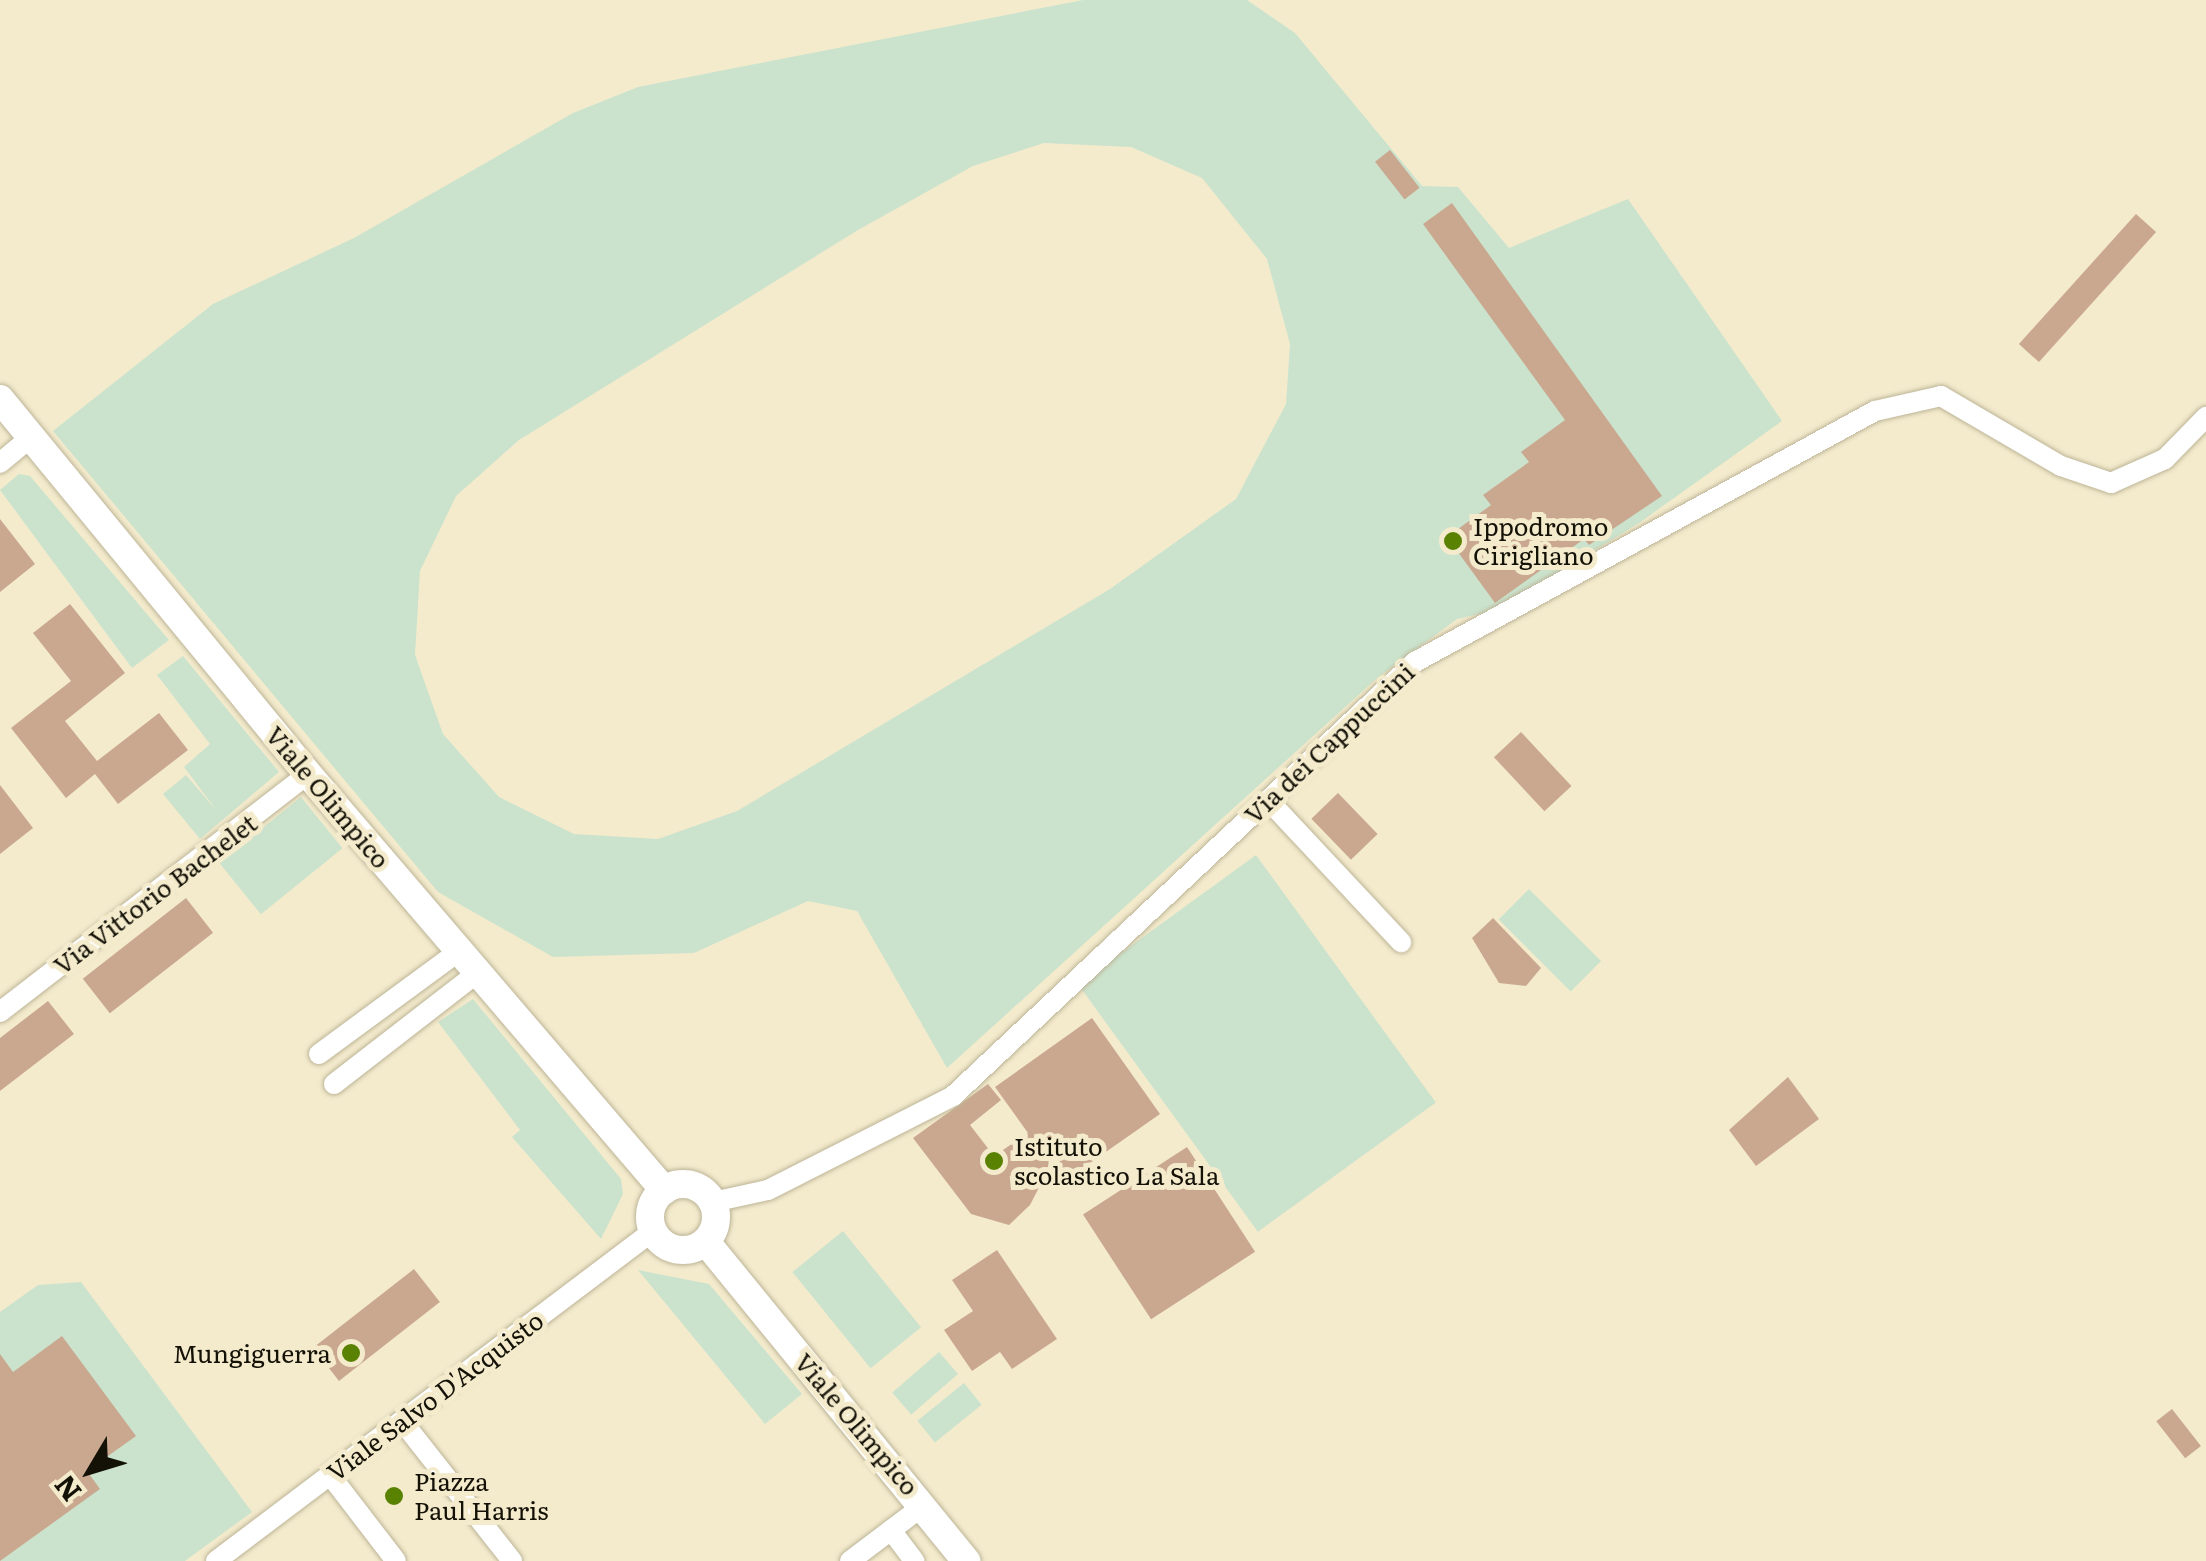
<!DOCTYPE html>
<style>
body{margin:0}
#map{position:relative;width:2206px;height:1561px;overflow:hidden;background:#f4ebcd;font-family:Literata,serif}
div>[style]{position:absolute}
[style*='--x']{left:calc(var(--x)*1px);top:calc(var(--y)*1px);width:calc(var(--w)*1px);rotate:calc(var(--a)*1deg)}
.green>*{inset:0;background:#cbe3cd;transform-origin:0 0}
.building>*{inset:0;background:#caa890;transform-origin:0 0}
.roads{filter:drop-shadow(0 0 2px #bdb598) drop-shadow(0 0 2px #bdb598)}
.minor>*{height:20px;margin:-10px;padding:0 10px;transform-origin:10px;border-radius:10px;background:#fff}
.secondary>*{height:28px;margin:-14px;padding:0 14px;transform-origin:14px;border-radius:14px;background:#fff}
.secondary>.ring{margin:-14px;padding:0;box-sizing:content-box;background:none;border:28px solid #fff;border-radius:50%}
.dots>*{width:28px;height:28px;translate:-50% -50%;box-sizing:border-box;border:5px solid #f4ebcd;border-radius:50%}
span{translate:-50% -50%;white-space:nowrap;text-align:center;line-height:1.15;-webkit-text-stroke:10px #f4ebcd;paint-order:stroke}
.poi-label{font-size:25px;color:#141107}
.left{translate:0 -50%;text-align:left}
.right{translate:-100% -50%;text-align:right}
.street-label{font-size:25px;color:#141107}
.north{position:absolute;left:40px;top:1421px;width:100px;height:100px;-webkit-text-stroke:8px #f4ebcd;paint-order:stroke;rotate:232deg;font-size:28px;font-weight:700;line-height:40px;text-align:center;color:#141107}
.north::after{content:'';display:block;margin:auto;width:35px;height:45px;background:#141107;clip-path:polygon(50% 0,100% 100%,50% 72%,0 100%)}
</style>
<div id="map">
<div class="green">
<div style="clip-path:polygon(evenodd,1083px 0,1247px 0,1295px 33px,1422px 186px,1458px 187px,1509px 248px,1628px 199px,1782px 421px,1639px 523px,1497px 610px,1457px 619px,1376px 679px,947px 1068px,857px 911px,808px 901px,694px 953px,553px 957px,438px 892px,53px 431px,213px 304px,354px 238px,573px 113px,638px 87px,1083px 0,1044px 143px,1131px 147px,1202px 178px,1267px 259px,1290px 344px,1286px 404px,1236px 499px,1110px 589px,737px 811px,658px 839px,574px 834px,499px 797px,443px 734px,415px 655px,420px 571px,456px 496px,519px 440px,858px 230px,973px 166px,1044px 143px)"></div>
<div style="clip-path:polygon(19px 474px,30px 476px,169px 640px,132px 668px,0 490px)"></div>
<div style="clip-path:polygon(183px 656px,279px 772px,200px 839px,163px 794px,186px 775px,217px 811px,184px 767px,210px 744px,157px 675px)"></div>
<div style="left:301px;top:797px;width:66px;height:105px;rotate:51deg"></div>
<div style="left:1256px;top:855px;width:306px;height:220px;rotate:54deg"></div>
<div style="left:1529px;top:889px;width:102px;height:43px;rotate:45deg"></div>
<div style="clip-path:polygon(473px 999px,621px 1179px,623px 1194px,601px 1239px,512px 1137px,520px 1130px,438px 1022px)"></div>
<div style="left:843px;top:1231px;width:124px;height:65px;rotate:51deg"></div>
<div style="clip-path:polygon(638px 1270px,709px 1284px,802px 1394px,765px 1424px)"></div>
<div style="clip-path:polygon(81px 1282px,252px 1512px,185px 1561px,0 1561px,0 1312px,38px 1285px)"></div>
<div style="left:939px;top:1352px;width:29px;height:62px;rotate:49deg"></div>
<div style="left:964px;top:1383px;width:28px;height:60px;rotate:51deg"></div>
</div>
<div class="building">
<div style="left:1390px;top:150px;width:48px;height:19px;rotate:52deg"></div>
<div style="clip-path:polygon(1452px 203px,1662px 496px,1589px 545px,1584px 539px,1495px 603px,1447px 537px,1491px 505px,1483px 495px,1529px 462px,1521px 452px,1565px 420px,1423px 224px)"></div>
<div style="left:2136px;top:214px;width:27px;height:175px;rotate:42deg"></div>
<div style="clip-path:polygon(0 519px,35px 564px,0 592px)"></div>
<div style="clip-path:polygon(70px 604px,125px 673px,65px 721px,97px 761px,159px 713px,188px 750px,118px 804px,95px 774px,66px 798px,11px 728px,71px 681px,33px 633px)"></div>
<div style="left:1521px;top:732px;width:74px;height:37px;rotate:47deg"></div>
<div style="clip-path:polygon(0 785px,33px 828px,0 854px)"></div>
<div style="left:1338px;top:793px;width:57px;height:37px;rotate:46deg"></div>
<div style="left:186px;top:898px;width:44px;height:131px;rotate:52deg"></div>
<div style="clip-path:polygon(1493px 918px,1541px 968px,1526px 986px,1499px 983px,1472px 938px)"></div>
<div style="clip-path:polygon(48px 1001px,74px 1034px,0 1091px,0 1038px)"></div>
<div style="clip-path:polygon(1092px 1018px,1160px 1114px,1063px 1182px,1051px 1164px,1030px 1205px,1009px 1225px,971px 1214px,913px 1138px,988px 1084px,1001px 1100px,970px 1125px,994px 1156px,1028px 1133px,995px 1087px)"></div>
<div style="clip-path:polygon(1788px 1077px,1819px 1119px,1756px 1166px,1729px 1130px)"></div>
<div style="left:1187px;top:1147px;width:125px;height:124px;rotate:57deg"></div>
<div style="clip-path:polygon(997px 1250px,1057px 1339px,1012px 1369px,1000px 1352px,972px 1371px,944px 1330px,973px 1311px,952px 1280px)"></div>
<div style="left:414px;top:1269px;width:42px;height:128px;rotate:52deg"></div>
<div style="clip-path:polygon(62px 1336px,136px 1436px,87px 1471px,100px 1489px,0 1561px,0 1354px,13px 1372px)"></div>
<div style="left:2172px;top:1409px;width:47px;height:20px;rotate:52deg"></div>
</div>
<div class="roads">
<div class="minor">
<div style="--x:0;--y:463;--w:39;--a:-40"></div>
<div style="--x:1268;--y:800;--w:195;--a:46.9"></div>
<div style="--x:0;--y:1012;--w:389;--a:-37.7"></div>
<div style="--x:319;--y:1054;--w:172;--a:-36.3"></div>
<div style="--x:334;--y:1084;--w:181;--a:-37.8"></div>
<div style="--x:713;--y:1202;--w:56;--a:-12.3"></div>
<div style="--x:768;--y:1190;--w:208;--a:-26.9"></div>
<div style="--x:953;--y:1096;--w:634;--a:-43.21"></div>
<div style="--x:1415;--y:662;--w:524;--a:-28.62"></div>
<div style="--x:1875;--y:411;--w:68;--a:-12.8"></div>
<div style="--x:1941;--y:396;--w:139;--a:30.3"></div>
<div style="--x:2061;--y:466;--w:53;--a:18.8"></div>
<div style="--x:2111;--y:483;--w:59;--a:-24"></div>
<div style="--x:2165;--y:459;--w:59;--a:-45.7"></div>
<div style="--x:402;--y:1421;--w:178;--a:51.8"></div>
<div style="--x:330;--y:1475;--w:108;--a:52.5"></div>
<div style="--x:891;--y:1530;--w:39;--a:53"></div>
<div style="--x:216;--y:1561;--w:548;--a:-37.06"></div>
<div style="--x:850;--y:1561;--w:93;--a:-37.1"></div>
</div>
<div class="secondary">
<div style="--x:0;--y:399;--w:485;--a:50.6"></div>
<div style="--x:308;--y:774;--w:548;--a:49.44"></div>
<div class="ring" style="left:650px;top:1184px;width:38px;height:38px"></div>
<div style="--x:706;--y:1242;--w:412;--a:50.8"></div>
</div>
</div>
<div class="dots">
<div style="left:1453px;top:541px;background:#598102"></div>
<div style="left:994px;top:1161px;background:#598102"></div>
<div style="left:351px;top:1353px;background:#598102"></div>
<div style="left:394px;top:1496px;background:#598102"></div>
</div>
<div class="poi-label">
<span class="left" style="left:1473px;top:541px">Ippodromo<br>Cirigliano</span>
<span class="left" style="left:1014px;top:1161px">Istituto<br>scolastico La Sala</span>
<span class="right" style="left:331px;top:1353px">Mungiguerra</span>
<span class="left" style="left:414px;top:1496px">Piazza<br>Paul Harris</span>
</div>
<div class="street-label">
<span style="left:1329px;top:743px;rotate:-43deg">Via dei Cappuccini</span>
<span style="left:328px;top:797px;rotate:50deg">Viale Olimpico</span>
<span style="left:155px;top:894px;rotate:-37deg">Via Vittorio Bachelet</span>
<span style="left:435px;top:1396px;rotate:-37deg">Viale Salvo D'Acquisto</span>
<span style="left:857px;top:1424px;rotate:50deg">Viale Olimpico</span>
</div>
<div class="north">N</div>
</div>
